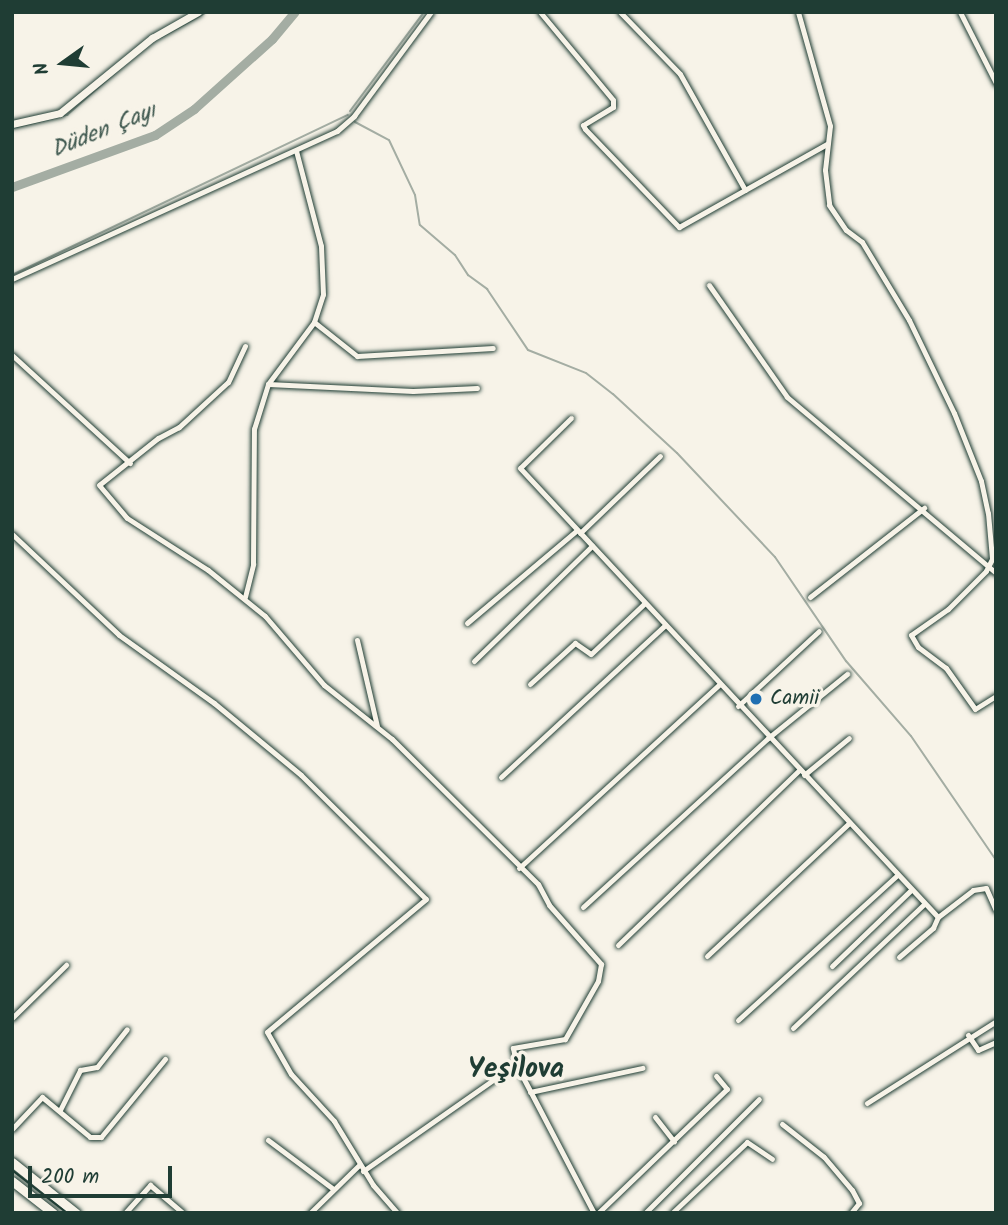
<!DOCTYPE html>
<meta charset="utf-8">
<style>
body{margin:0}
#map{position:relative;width:1008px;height:1225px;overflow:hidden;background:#f7f3e8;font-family:Kalam,sans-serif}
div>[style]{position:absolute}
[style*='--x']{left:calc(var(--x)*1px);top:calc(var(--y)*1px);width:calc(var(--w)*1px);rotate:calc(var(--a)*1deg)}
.stream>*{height:2px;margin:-1px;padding:0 1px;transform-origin:1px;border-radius:1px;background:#a4ada3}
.river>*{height:9px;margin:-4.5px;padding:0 4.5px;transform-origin:4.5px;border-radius:4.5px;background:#a4ada3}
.roads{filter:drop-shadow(0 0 2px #1f3d34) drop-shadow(0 0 2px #1f3d34)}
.minor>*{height:5px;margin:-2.5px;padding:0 2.5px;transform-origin:2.5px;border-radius:2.5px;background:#f7f3e8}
.tertiary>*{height:7px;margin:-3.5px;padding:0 3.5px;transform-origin:3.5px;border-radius:3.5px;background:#f7f3e8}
.primary>*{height:9px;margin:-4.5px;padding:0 4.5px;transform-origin:4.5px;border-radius:4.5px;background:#f7f3e8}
.tram>*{height:2px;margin:-1px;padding:0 1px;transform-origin:1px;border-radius:1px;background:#1f3d34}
.dots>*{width:19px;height:19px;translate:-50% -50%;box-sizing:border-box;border:4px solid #f7f3e8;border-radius:50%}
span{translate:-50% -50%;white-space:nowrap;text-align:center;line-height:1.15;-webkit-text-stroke:7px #f7f3e8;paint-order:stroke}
.poi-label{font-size:21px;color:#1f3d34}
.left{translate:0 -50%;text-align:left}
.water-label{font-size:23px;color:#405950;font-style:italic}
.district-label{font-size:28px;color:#1f3d34;font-weight:700}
.frame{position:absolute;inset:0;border:14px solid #1f3d34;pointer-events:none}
.north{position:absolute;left:28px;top:28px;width:70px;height:70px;-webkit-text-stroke:5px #f7f3e8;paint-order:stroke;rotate:255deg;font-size:19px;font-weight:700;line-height:28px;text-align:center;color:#1f3d34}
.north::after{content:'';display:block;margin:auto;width:24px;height:32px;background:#1f3d34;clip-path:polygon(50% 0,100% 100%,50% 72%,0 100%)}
.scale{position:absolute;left:28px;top:1166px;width:144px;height:32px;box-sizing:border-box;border:4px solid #1f3d34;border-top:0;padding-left:9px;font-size:21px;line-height:24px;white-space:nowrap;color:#1f3d34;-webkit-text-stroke:5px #f7f3e8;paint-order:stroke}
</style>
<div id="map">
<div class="stream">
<div style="--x:161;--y:37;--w:52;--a:-28.5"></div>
<div style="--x:350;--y:111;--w:124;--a:-53.2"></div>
<div style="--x:355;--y:122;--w:38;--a:28"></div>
<div style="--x:389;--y:140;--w:61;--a:64.7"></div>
<div style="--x:415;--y:195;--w:30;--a:81"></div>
<div style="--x:420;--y:225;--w:46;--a:40.6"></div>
<div style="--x:455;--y:255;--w:24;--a:57"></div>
<div style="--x:468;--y:275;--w:24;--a:36"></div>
<div style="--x:487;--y:289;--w:73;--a:56.1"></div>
<div style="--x:528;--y:350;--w:62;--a:21.6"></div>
<div style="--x:586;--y:373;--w:34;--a:38"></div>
<div style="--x:613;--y:394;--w:87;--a:42.7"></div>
<div style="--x:677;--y:453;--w:143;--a:46.7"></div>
<div style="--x:775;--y:557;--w:126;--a:55.7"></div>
<div style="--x:846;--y:661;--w:99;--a:49.1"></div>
<div style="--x:911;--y:736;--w:150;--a:55.6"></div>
<div style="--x:12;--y:128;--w:57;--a:-13.3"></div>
<div style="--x:67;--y:115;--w:79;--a:-41.4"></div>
<div style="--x:12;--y:275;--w:372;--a:-25.5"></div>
</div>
<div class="river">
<div style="--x:12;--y:187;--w:152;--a:-20"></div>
<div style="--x:155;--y:135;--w:47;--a:-33.7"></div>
<div style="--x:194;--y:109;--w:105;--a:-41.9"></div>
<div style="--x:272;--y:39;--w:35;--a:-50"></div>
</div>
<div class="roads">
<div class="minor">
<div style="--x:540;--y:12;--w:114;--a:50.3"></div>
<div style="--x:613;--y:100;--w:7;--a:90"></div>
<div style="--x:613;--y:107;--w:35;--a:149"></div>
<div style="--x:583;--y:125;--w:4;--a:63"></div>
<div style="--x:585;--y:129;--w:136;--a:46.2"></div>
<div style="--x:679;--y:227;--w:170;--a:-29.3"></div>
<div style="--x:620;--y:12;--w:86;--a:45.9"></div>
<div style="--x:680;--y:74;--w:133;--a:60.7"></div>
<div style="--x:798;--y:12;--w:118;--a:74.3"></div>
<div style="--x:830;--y:126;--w:44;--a:96.5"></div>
<div style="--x:825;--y:170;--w:35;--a:83"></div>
<div style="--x:829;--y:205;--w:30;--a:56"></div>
<div style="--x:846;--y:230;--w:20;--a:37"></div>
<div style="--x:862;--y:242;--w:91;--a:58.9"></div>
<div style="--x:909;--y:320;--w:103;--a:64.2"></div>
<div style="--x:954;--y:413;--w:73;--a:68.3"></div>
<div style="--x:981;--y:481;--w:33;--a:78"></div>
<div style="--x:988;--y:513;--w:46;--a:85"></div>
<div style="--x:992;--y:559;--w:13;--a:117"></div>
<div style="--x:986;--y:571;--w:54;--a:135"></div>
<div style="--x:948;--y:609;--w:45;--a:144.9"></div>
<div style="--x:911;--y:635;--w:14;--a:60"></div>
<div style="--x:918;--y:647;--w:35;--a:37"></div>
<div style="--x:946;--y:668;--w:50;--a:54.7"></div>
<div style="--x:975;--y:709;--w:25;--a:-32"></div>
<div style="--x:960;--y:12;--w:80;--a:63.1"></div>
<div style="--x:12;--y:279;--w:357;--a:-24.5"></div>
<div style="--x:337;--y:131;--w:23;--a:-41"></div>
<div style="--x:354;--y:116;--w:129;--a:-53.5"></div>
<div style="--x:709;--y:285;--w:136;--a:55.1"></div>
<div style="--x:787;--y:397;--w:273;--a:40.1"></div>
<div style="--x:314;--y:322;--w:55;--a:38.3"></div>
<div style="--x:357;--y:356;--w:136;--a:-3.4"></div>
<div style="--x:245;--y:346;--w:40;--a:115"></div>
<div style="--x:228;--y:382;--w:67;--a:137.4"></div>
<div style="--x:179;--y:427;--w:24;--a:152"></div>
<div style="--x:158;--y:438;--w:75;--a:141.5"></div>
<div style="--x:99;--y:485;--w:43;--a:49.7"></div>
<div style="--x:127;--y:518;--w:96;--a:32.7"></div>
<div style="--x:208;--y:570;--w:73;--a:38.9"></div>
<div style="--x:265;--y:616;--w:91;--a:49.5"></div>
<div style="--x:324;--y:685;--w:87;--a:38.5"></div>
<div style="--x:392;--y:739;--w:206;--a:44.8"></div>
<div style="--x:538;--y:884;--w:24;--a:62"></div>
<div style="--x:549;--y:905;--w:79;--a:48.6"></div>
<div style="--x:601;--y:964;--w:17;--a:100"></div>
<div style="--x:598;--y:981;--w:67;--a:119.6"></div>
<div style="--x:565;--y:1039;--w:53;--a:170.2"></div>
<div style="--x:513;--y:1048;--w:16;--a:79"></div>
<div style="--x:12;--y:355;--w:160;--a:42.5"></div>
<div style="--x:268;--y:384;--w:145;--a:2.8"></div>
<div style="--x:413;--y:391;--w:64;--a:-2.7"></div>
<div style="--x:571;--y:418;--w:71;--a:135.6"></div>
<div style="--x:520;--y:468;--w:613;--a:47.05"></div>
<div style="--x:580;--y:533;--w:111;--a:-43.9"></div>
<div style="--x:12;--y:534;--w:147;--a:43.3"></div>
<div style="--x:119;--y:635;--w:117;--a:35.6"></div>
<div style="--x:214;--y:703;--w:113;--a:39.6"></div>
<div style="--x:301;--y:775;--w:176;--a:44.8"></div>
<div style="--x:426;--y:899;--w:207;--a:140.1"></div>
<div style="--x:267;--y:1032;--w:48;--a:60.3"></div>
<div style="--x:291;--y:1074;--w:64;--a:47.5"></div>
<div style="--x:334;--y:1121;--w:75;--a:58.6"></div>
<div style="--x:373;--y:1185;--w:37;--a:49"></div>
<div style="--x:245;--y:597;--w:34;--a:-76"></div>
<div style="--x:253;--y:564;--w:135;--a:-89.6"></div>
<div style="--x:254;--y:429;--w:47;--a:-72.7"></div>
<div style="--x:268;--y:384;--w:77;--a:-53.4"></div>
<div style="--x:314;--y:322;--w:29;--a:-72"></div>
<div style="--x:323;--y:294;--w:48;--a:-92.4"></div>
<div style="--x:321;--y:246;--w:98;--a:-104.7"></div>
<div style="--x:810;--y:597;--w:145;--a:-38"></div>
<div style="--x:467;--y:623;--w:144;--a:-40.2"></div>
<div style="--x:357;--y:640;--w:88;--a:76.9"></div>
<div style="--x:474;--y:661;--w:165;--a:-44.3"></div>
<div style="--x:530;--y:684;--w:61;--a:-42.3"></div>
<div style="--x:575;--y:643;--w:19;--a:35"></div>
<div style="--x:591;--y:654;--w:74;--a:-43.4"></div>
<div style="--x:738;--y:706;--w:110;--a:-42.8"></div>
<div style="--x:804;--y:775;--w:58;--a:-39.4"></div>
<div style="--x:501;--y:777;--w:224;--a:-42.8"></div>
<div style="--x:519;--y:868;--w:271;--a:-42.5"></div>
<div style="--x:583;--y:907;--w:251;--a:-42.4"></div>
<div style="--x:768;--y:738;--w:102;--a:-39"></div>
<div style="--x:618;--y:945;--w:252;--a:-44"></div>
<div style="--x:707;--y:956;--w:193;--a:-43.1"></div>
<div style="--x:899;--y:957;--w:45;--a:-40.5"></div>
<div style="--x:933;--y:928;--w:12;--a:-66"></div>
<div style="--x:938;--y:917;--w:44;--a:-37.6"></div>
<div style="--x:973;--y:890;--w:13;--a:-9"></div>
<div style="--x:986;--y:888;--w:24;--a:66"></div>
<div style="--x:832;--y:966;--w:108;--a:-43.9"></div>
<div style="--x:12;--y:1018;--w:76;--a:-44.5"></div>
<div style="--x:738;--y:1020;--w:214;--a:-42.3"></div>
<div style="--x:793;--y:1028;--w:179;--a:-43.4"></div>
<div style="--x:968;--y:1035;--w:18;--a:56"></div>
<div style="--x:978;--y:1050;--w:20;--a:-24"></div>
<div style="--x:530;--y:1092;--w:115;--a:-12.1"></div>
<div style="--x:867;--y:1103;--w:153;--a:-32.4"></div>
<div style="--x:60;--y:1110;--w:45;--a:-63.4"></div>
<div style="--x:80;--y:1070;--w:17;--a:-10"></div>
<div style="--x:97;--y:1067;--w:48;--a:-51.7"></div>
<div style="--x:655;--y:1117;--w:31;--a:52"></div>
<div style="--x:782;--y:1124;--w:53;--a:38.2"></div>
<div style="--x:824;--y:1157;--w:43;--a:49.7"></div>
<div style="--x:852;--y:1190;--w:15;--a:62"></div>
<div style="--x:859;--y:1203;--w:13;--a:129"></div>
<div style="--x:12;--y:1129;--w:44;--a:-46.8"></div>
<div style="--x:42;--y:1097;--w:62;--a:39.8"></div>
<div style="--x:90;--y:1137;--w:11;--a:0"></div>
<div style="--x:101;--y:1137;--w:101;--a:-50.6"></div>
<div style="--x:268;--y:1140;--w:80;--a:36.9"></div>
<div style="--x:363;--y:1171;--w:187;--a:-35"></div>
<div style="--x:516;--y:1064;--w:168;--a:62.4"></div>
<div style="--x:125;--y:1213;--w:38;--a:-48"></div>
<div style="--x:150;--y:1185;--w:43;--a:40.3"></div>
<div style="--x:310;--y:1213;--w:69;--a:-44.4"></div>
<div style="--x:598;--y:1213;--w:179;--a:-43.9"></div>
<div style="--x:727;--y:1089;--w:17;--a:-130"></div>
<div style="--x:645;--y:1213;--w:161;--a:-45"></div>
<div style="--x:672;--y:1213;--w:103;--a:-43.4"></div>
<div style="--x:747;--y:1142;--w:30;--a:34"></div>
</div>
<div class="tertiary">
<div style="--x:12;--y:124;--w:49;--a:-12.9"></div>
<div style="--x:60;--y:113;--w:119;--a:-39.2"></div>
<div style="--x:152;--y:38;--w:53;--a:-29.5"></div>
</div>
<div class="primary">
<div style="--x:12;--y:1162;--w:82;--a:38.6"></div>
<div style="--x:12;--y:1181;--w:52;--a:38"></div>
</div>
</div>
<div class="tram">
<div style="--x:12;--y:1170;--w:70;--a:38"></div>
</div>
<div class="dots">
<div style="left:756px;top:699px;background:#1f6fb2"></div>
</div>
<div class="poi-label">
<span class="left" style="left:770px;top:699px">Camii</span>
</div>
<div class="water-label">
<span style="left:104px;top:131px;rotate:-22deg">Düden Çayı</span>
</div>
<div class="district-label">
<span style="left:516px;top:1070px">Yeşilova</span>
</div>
<div class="frame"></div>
<div class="north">N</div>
<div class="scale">200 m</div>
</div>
